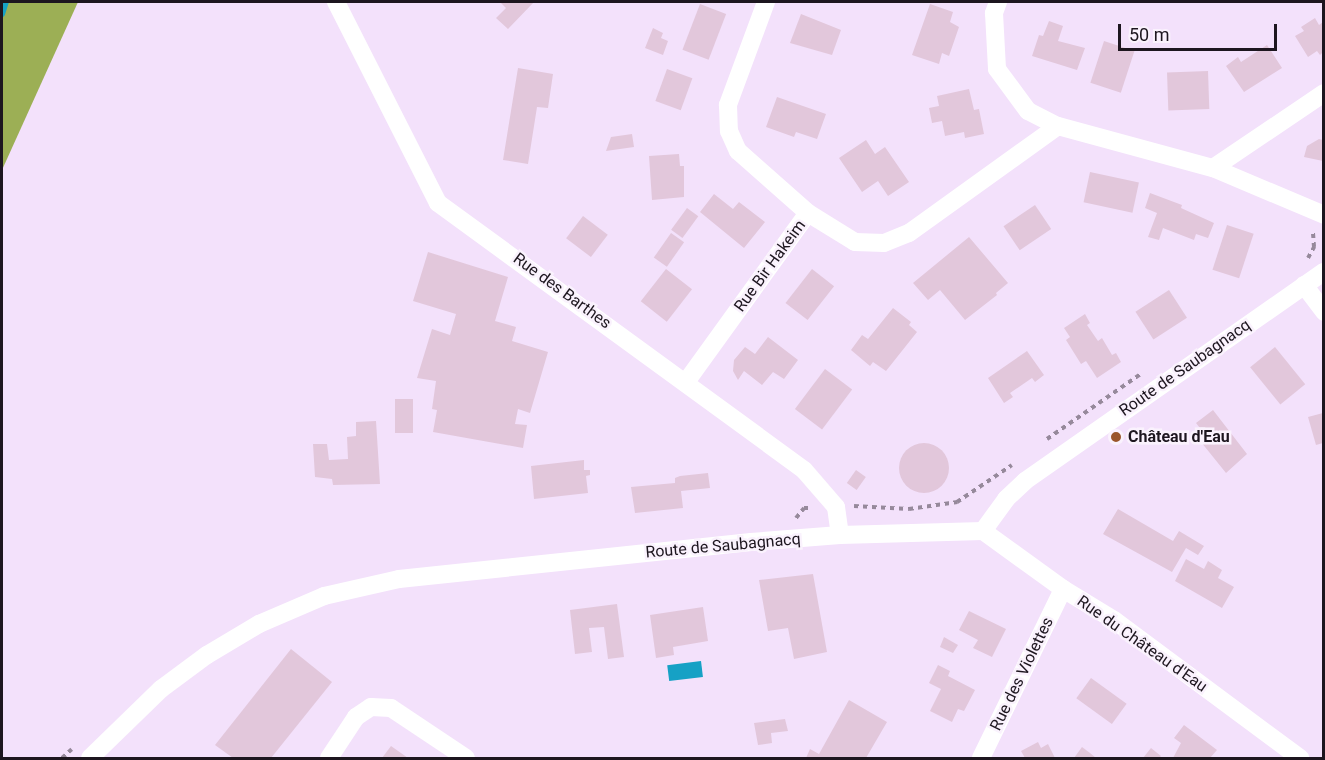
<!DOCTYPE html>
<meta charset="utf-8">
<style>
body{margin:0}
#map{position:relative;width:1325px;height:760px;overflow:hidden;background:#f3e1fb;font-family:Roboto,sans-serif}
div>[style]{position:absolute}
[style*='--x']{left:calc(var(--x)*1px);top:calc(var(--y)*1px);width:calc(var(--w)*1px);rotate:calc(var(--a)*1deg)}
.forest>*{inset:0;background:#9caf55}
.water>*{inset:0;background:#16a1c5;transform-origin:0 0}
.stream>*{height:6px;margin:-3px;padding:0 3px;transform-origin:3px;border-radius:3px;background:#16a1c5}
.building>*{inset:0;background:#e2c7db;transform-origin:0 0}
.round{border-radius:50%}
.path>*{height:4px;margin-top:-2px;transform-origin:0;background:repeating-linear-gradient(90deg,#96899b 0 4.5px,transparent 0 9px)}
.minor>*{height:18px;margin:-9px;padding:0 9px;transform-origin:9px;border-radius:9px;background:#fff}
.dots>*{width:16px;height:16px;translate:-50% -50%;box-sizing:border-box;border:3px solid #faf2fd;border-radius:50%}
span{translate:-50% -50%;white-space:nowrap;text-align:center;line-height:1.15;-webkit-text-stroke:5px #faf2fd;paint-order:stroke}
.street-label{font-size:16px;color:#1d161f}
.poi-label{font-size:16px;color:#1d161f;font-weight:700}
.left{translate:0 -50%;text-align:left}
.frame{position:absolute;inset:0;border:3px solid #1d161f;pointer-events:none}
.scale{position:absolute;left:1118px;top:24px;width:159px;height:27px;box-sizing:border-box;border:3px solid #1d161f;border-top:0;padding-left:8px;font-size:18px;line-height:21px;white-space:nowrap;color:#1d161f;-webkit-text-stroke:4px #faf2fd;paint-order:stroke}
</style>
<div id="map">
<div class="forest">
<div style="clip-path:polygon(2px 2px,78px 2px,2px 170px)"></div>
</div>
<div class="water">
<div style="left:701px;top:661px;width:16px;height:34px;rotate:83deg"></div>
</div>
<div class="stream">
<div style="--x:2;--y:14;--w:13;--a:-72"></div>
</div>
<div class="building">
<div style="clip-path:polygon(500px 2px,534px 2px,508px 29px,496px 18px,506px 8px)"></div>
<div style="left:700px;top:4px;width:28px;height:49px;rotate:21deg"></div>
<div style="clip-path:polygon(930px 4px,953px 12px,950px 22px,959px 27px,949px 56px,942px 53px,939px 64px,912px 55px)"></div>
<div style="clip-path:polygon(801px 14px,841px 30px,832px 55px,790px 43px)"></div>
<div style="clip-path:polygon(1315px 18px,1319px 25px,1323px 22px,1323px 52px,1320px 55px,1317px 51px,1308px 57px,1295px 36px,1304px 31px,1301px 27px)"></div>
<div style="clip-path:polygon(1049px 21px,1063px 26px,1058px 41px,1085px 48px,1077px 70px,1032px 56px,1039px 35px,1043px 36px)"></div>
<div style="clip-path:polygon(653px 28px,663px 33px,661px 38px,668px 41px,663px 55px,645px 48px)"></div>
<div style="left:1104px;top:41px;width:32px;height:44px;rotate:18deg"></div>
<div style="clip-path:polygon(1267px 45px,1282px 68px,1244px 92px,1226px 66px,1238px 57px,1241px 62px)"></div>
<div style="clip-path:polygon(518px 68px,553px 74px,548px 108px,537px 107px,528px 164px,503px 160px)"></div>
<div style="left:667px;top:69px;width:27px;height:34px;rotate:20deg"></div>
<div style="left:1208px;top:71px;width:38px;height:41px;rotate:88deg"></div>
<div style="clip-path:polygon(969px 89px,974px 110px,979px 109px,984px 134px,965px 138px,964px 132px,945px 136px,942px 121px,932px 123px,929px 108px,939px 106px,937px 96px)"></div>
<div style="clip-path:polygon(777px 97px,826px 114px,817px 139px,796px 132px,794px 137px,766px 127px)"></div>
<div style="clip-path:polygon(632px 134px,634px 147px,606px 151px,611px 137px)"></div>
<div style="clip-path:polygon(1319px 139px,1323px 140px,1323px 161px,1304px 157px,1307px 146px)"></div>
<div style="clip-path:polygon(866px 140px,875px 154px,885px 147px,909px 182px,888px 196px,878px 181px,862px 192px,839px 158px)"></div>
<div style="clip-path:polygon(679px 154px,680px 166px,684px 166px,684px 197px,652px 200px,649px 156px)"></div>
<div style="left:1090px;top:172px;width:50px;height:31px;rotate:12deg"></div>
<div style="clip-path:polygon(1150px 193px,1182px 205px,1181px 208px,1214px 223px,1208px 238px,1196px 234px,1194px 240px,1163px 228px,1159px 240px,1148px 237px,1157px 213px,1145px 208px)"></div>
<div style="clip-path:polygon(714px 194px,733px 209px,739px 202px,765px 222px,744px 248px,700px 212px)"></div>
<div style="left:1035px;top:205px;width:29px;height:38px;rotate:56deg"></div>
<div style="left:687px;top:208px;width:14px;height:27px;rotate:36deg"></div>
<div style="left:583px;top:216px;width:31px;height:28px;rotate:37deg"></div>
<div style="left:1227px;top:225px;width:28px;height:47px;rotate:18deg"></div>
<div style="left:671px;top:233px;width:16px;height:30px;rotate:35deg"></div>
<div style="clip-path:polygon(969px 237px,1008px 283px,996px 293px,997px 295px,965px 320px,940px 290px,928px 300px,913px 283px)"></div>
<div style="clip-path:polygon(428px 252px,508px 277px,495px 321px,516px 327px,512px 341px,548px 352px,530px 413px,518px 409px,515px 424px,527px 425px,523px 448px,433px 432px,437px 410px,432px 409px,436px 381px,417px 378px,432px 329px,450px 335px,456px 314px,413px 301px)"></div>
<div style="left:666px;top:269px;width:33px;height:41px;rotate:38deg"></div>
<div style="left:812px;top:269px;width:28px;height:43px;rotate:38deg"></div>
<div style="left:1169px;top:290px;width:33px;height:40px;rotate:57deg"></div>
<div style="clip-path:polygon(893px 308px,911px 322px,909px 325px,917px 332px,886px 371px,873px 362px,870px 366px,851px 350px,862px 335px,868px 339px)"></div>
<div style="clip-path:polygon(1085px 314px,1090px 323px,1087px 325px,1098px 341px,1102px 338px,1112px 355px,1116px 353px,1121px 362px,1097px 378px,1086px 361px,1081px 364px,1066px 340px,1070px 337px,1064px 328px)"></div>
<div style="clip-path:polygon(768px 337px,798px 360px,784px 379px,773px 372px,762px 385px,744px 371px,738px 380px,733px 371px,734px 360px,745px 347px,755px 354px)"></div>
<div style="left:1275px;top:347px;width:48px;height:32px;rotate:51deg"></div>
<div style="clip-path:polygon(1027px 351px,1044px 375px,1035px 382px,1032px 378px,1010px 393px,1013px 397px,1004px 403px,988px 378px)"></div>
<div style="left:825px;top:369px;width:34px;height:50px;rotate:37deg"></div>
<div style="left:395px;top:399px;width:18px;height:34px"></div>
<div style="clip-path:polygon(1213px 410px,1247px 454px,1226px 473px,1197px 437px,1203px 432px,1196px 423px)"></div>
<div style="clip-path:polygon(1323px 413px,1323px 443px,1316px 445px,1308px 417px)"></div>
<div style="clip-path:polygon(376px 421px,380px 484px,333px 485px,332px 479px,315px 477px,313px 444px,327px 444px,329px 460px,348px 459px,347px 437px,356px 436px,356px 422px)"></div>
<div class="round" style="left:899px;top:443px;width:50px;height:50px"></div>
<div style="clip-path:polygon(584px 460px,584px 470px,590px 470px,590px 475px,586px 476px,588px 493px,534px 499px,531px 466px)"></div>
<div style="left:856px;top:470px;width:12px;height:16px;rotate:35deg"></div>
<div style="clip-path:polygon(708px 473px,710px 488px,681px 491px,683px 508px,635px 513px,631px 487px,675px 483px,675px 478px,680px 476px)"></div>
<div style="clip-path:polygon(1118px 509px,1173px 541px,1179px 531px,1204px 546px,1198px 555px,1186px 548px,1172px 572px,1103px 534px)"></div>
<div style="clip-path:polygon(1186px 559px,1204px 569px,1208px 561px,1222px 570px,1218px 578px,1234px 587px,1222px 608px,1175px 581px)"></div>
<div style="clip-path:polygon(813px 574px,827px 652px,794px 659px,788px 628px,768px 631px,759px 580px)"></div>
<div style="clip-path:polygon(617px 604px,624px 657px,608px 659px,604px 627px,589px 628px,592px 652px,575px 654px,570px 610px)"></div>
<div style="clip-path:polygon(703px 607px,708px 641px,673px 647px,674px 655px,656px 658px,650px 615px)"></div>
<div style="clip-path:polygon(969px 611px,1006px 629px,992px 657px,973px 648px,978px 640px,959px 630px)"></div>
<div style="clip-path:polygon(944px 637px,958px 645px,953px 653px,940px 647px)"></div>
<div style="clip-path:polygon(291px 649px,332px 682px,271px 758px,233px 758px,215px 745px)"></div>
<div style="clip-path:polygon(938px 665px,950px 671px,948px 676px,975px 690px,964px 711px,958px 709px,952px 722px,930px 711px,941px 689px,929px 683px)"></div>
<div style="left:1091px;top:678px;width:44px;height:25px;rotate:36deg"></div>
<div style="clip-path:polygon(849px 700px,887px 722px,866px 758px,806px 758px,810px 749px,819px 754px)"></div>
<div style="clip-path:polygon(785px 719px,788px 731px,771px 733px,772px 743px,758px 745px,754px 723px)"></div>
<div style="clip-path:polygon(1184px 725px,1217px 750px,1210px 758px,1173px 758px,1181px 743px,1174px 738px)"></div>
<div style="clip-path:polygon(1038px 742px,1041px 748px,1048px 744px,1055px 758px,1025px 758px,1021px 751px)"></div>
<div style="clip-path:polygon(391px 746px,408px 758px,382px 758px)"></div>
<div style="clip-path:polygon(1082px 747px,1090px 753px,1096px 758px,1074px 758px)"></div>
<div style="clip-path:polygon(1151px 748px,1161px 756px,1159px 758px,1143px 758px)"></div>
</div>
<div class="path">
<div style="--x:1308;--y:258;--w:13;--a:-61"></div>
<div style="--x:1314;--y:247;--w:16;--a:-94"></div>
<div style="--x:1047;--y:439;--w:116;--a:-34.8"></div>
<div style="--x:854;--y:506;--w:55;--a:3.1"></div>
<div style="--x:909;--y:509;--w:49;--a:-8.3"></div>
<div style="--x:957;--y:502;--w:66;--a:-33.9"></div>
<div style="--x:796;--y:518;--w:13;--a:-51"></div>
<div style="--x:804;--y:508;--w:7;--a:0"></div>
<div style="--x:62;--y:758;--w:13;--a:-42"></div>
</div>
<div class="minor">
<div style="--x:336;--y:2;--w:225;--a:63.1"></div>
<div style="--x:438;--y:203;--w:453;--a:36.1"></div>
<div style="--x:804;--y:470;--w:49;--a:49.1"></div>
<div style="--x:836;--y:507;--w:28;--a:82"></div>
<div style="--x:766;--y:2;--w:110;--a:110.3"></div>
<div style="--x:728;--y:105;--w:26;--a:88"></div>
<div style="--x:729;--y:131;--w:22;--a:66"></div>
<div style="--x:738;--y:151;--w:94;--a:41.5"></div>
<div style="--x:808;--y:213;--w:55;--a:31.7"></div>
<div style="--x:855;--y:242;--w:29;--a:2"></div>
<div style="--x:884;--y:243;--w:27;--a:-22"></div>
<div style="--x:909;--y:233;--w:183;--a:-35.7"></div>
<div style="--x:998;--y:2;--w:12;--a:110"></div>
<div style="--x:994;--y:13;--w:56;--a:86.9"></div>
<div style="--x:997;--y:69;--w:52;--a:53.6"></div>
<div style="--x:1028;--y:111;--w:34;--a:27"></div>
<div style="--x:1058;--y:126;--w:161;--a:15.2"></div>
<div style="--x:1213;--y:168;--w:121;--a:22.9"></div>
<div style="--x:1213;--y:168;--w:134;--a:-34"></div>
<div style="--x:1304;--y:285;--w:34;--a:53"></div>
<div style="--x:686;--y:382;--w:208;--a:-54.2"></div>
<div style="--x:983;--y:531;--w:99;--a:35.9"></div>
<div style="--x:1063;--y:589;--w:60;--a:31.3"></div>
<div style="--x:1114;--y:620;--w:232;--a:36.6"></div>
<div style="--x:90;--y:758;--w:99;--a:-44.2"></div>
<div style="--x:161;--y:689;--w:57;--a:-36.5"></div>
<div style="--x:207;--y:655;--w:61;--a:-30.8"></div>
<div style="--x:259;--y:624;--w:71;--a:-23.3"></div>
<div style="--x:324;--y:596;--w:77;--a:-12.8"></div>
<div style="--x:399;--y:579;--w:354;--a:-6"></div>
<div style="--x:751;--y:542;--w:89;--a:-4.5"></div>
<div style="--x:840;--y:535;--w:143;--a:-1.6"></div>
<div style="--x:983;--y:531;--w:39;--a:-54"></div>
<div style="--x:1006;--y:499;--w:26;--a:-43"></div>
<div style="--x:1025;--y:481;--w:365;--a:-35"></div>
<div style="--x:329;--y:758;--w:49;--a:-56.6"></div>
<div style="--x:356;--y:717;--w:18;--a:-34"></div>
<div style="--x:371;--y:707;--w:20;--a:3"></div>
<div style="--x:391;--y:708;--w:90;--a:33.7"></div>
<div style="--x:981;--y:758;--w:188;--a:-64.1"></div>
</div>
<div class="dots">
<div style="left:1116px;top:437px;background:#9a552a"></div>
</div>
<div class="street-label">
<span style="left:770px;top:266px;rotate:-54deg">Rue Bir Hakeim</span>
<span style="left:562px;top:291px;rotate:36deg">Rue des Barthes</span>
<span style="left:1185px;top:368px;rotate:-35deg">Route de Saubagnacq</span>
<span style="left:723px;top:546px;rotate:-5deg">Route de Saubagnacq</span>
<span style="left:1142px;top:644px;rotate:35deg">Rue du Château d'Eau</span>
<span style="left:1022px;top:674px;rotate:-64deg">Rue des Violettes</span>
</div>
<div class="poi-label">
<span class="left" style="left:1128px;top:437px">Château d'Eau</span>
</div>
<div class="frame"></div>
<div class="scale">50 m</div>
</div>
